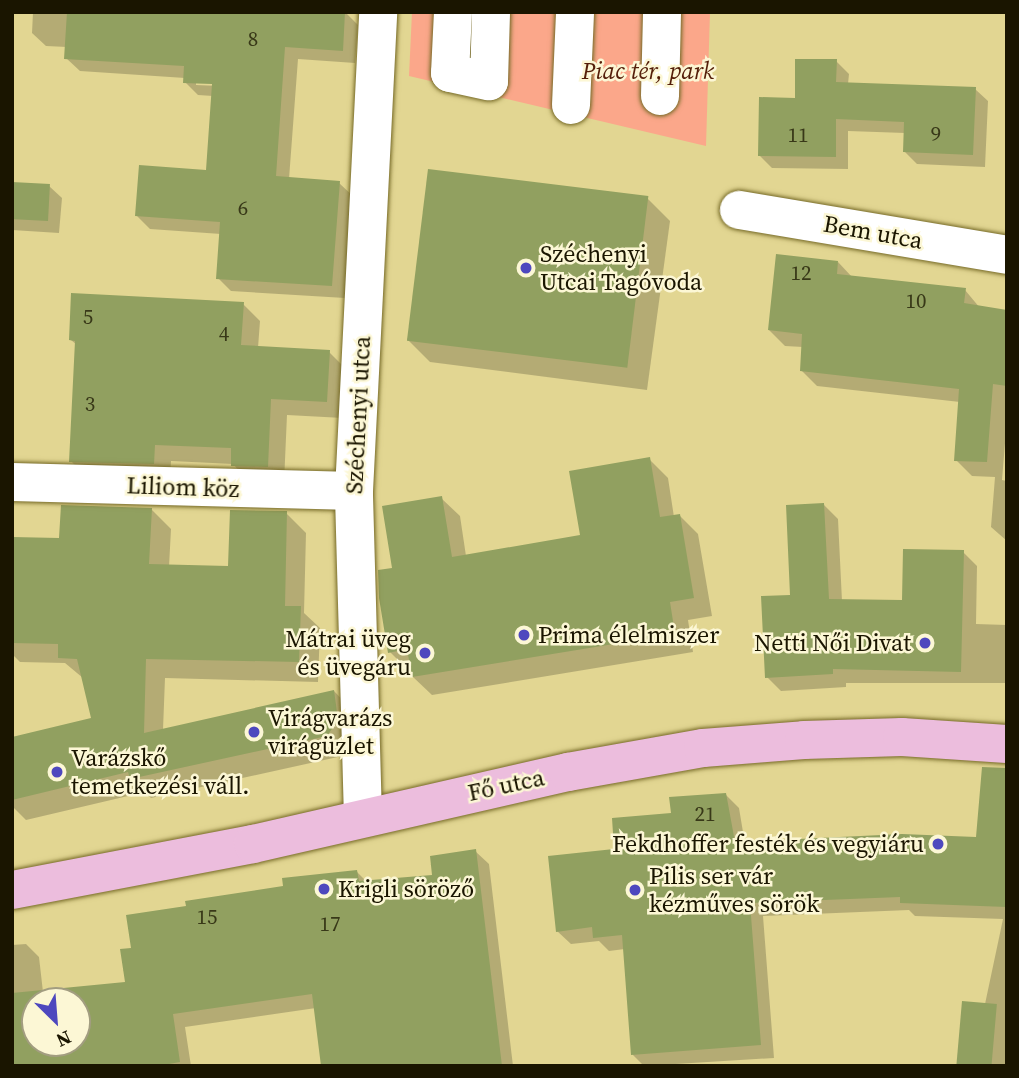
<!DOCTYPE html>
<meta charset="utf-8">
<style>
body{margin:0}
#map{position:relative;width:1019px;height:1078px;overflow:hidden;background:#e2d692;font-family:"Source Serif 4",serif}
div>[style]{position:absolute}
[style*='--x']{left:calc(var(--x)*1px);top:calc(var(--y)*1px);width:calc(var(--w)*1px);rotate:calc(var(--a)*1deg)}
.green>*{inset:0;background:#fba78a}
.shadow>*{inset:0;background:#0003}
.building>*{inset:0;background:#91a060;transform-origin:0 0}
.roads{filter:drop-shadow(0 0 2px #766a27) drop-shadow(0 0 2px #766a27)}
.minor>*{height:38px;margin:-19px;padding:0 19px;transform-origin:19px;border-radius:19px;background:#fff}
.major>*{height:38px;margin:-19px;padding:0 19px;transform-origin:19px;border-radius:19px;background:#ecbddd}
.dots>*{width:19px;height:19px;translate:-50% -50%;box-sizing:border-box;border:4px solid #fcf7d5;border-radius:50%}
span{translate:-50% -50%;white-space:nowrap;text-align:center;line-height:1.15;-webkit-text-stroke:5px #fcf7d5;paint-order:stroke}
.number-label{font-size:21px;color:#383818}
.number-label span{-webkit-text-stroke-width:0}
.park-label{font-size:24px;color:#541e09;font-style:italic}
.street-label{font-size:24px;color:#1a1500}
.poi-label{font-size:24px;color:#1a1500}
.left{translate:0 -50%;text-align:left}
.right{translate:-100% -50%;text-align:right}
.frame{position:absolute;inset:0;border:14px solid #1a1500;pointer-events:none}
.north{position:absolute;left:21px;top:987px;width:70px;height:70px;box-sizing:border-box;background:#fcf7d5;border:2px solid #a29d80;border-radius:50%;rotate:155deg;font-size:19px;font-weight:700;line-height:28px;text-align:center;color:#1a1500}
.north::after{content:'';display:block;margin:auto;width:24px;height:32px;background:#4e48be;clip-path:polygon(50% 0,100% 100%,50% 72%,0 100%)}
</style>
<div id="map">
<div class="green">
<div style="clip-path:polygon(412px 12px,710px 12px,706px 146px,409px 76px)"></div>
</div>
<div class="shadow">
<div style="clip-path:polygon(evenodd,33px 12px,345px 12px,358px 25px,355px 63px,298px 59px,289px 179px,339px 183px,353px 196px,345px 298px,231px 291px,218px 278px,221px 234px,150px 229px,137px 216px,208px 172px,213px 96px,198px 95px,185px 82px,185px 78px,80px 71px,66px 58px,67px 47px,46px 46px,32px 33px,33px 12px,196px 82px,221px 83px,220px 86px,196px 85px,196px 82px)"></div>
<div style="clip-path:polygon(836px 61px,849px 74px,848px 84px,975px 89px,988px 101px,985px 167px,917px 164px,905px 152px,905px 133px,848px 131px,848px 169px,772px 168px,760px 156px,796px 99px)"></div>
<div style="clip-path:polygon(12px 183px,49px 186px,62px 198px,59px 233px,12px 230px)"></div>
<div style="clip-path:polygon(647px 198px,670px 221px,647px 390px,430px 362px,407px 339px)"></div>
<div style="clip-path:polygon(838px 262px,853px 278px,965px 290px,980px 308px,1007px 312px,1007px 419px,1002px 480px,1007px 481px,1007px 541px,991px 527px,995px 477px,972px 476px,956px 460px,960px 402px,817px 386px,801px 370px,803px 347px,785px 346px,769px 330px)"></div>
<div style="clip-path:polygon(243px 304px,260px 321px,258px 348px,329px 352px,346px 369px,343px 418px,287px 415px,284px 483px,249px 482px,233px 464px,171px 461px,170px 480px,87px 478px,71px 461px,77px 345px,71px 340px)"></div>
<div style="clip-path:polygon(649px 459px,668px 478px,674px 517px,680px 516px,698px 534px,712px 616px,688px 620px,693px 652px,432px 695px,413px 677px,412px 669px,408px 670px,390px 652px,394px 570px,441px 498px,460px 516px,466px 556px,582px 536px)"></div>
<div style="clip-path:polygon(824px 505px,838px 519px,842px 601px,904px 602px,963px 552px,977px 566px,976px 624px,1007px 625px,1007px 683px,846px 683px,846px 687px,781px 691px,767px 677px)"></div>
<div style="clip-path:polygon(151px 509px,171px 529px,169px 567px,230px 568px,286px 513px,306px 533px,304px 613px,320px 628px,318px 682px,165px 678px,163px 730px,334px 691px,353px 711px,347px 755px,151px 798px,145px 792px,26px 820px,12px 806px,12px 739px,93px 720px,83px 678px,65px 663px,20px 662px,12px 654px,12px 539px,61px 540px)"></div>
<div style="clip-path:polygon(726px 795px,739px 808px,745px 844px,977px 839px,1007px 811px,1007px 1066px,957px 1066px,985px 1004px,1003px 919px,915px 916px,909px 910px,763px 916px,774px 1058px,644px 1066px,633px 1055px,625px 949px,609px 951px,599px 941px,571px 944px,557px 931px,616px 850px,673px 815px)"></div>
<div style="clip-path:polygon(evenodd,475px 851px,489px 864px,513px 1066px,323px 1066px,316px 1008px,185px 1027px,191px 1066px,12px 1066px,12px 945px,26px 944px,39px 957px,43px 992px,127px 984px,133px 949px,188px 907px,357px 872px,367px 882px,434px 876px,475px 851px,35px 1001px,77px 1001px,77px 1043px,35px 1043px,35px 1001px)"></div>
</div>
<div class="building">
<div style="clip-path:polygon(67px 12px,345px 12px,343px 51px,285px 47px,276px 176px,340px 181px,332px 286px,216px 279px,220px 222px,135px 216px,139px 165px,206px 170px,212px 84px,183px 83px,184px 66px,64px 59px)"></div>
<div style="clip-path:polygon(795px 59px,837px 59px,836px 82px,976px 87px,973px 155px,903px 152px,904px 122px,836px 119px,836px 157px,758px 156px,759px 97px,795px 98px)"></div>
<div style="left:428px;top:169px;width:222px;height:173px;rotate:7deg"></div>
<div style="left:12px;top:182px;width:38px;height:37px;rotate:3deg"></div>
<div style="clip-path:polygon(776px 254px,838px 261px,837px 274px,966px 288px,964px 303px,1007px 310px,1007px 386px,993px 384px,987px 462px,954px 461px,959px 389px,800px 371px,802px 334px,768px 330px)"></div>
<div style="clip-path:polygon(71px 293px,244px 302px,241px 345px,330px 350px,327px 402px,271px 399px,268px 467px,231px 466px,231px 448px,155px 445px,154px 464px,69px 462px,75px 341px,69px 340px)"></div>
<div style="clip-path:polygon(650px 457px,660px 517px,680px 514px,694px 598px,670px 602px,675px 634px,412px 677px,407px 649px,388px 653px,379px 598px,378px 570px,392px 568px,382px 506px,442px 496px,452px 557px,580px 535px,569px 471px)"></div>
<div style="clip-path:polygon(824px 503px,829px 599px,902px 600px,903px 549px,964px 550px,961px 672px,833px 669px,833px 674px,765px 678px,761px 596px,790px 595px,786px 505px)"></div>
<div style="clip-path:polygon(61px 505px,152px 508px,149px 564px,228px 566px,230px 510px,287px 511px,285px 606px,301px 606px,299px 662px,146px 659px,144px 733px,334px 690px,338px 720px,327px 736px,130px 779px,128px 772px,12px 800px,12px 737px,91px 718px,77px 659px,58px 658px,58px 644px,12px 643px,12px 537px,59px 538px)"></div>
<div style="clip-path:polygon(982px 767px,1007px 768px,1007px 907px,900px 903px,900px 897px,750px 903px,761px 1045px,631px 1055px,622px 935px,593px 938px,592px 927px,556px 932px,548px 856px,614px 849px,612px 818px,671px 813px,669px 797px,726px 793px,735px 842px,902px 834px,976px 837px)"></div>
<div style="clip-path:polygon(evenodd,476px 849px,502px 1066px,321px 1066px,312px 994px,173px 1014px,180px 1062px,158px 1066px,12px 1066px,12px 993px,125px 982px,120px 949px,131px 948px,126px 915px,186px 906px,185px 901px,283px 886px,282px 878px,357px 870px,359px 881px,432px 875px,430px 856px,476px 849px,35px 1001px,77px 1001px,77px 1043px,35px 1043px,35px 1001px)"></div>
<div style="left:962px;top:1001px;width:35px;height:65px;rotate:5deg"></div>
</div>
<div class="roads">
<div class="minor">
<div style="--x:453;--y:12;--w:61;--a:92.8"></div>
<div style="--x:450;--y:73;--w:40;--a:12"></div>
<div style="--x:489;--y:81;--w:69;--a:-88.3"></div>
<div style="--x:660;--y:96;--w:84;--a:-88.6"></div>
<div style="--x:571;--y:105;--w:93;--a:-87.5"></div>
<div style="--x:739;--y:210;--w:272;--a:9.5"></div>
<div style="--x:12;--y:482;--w:342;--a:1.5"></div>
<div style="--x:363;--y:818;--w:327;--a:-91.6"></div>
<div style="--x:354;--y:491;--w:480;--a:-87.1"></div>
</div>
<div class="major">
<div style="--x:12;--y:890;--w:245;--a:-10.8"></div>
<div style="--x:253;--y:844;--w:323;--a:-12.9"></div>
<div style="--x:568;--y:772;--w:137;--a:-10.1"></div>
<div style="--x:703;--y:748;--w:101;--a:-4.5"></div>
<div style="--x:804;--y:740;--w:98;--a:-1.8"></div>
<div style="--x:902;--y:737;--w:105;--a:3.8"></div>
</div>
</div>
<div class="dots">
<div style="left:526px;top:268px;background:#4e48be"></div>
<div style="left:524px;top:635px;background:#4e48be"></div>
<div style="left:925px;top:643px;background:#4e48be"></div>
<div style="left:425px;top:653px;background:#4e48be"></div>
<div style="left:254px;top:732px;background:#4e48be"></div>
<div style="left:57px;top:772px;background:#4e48be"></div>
<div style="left:938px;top:844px;background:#4e48be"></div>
<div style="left:324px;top:889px;background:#4e48be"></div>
<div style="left:635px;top:890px;background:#4e48be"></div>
</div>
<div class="number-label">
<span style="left:253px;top:39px">8</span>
<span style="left:936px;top:134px">9</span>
<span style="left:798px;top:135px">11</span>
<span style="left:243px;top:208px">6</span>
<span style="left:801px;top:273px">12</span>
<span style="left:916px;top:301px">10</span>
<span style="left:88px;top:317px">5</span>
<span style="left:224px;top:334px">4</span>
<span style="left:90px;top:404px">3</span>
<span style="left:705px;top:814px">21</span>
<span style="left:207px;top:917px">15</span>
<span style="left:330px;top:924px">17</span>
</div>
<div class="park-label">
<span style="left:648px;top:71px">Piac tér, park</span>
</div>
<div class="street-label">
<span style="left:873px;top:232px;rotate:10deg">Bem utca</span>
<span style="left:358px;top:415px;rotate:-87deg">Széchenyi utca</span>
<span style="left:183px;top:487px;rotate:2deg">Liliom köz</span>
<span style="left:506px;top:785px;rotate:-12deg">Fő utca</span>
</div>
<div class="poi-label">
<span class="left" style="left:540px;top:268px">Széchenyi<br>Utcai Tagóvoda</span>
<span class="left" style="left:538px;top:635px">Prima élelmiszer</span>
<span class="right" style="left:411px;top:653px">Mátrai üveg<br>és üvegáru</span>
<span class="right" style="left:911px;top:643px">Netti Női Divat</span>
<span class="left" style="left:268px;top:732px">Virágvarázs<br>virágüzlet</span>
<span class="left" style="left:71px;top:772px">Varázskő<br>temetkezési váll.</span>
<span class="right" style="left:924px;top:844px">Fekdhoffer festék és vegyiáru</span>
<span class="left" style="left:649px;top:890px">Pilis ser vár<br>kézműves sörök</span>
<span class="left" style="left:338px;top:889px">Krigli söröző</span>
</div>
<div class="frame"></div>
<div class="north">N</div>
</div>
